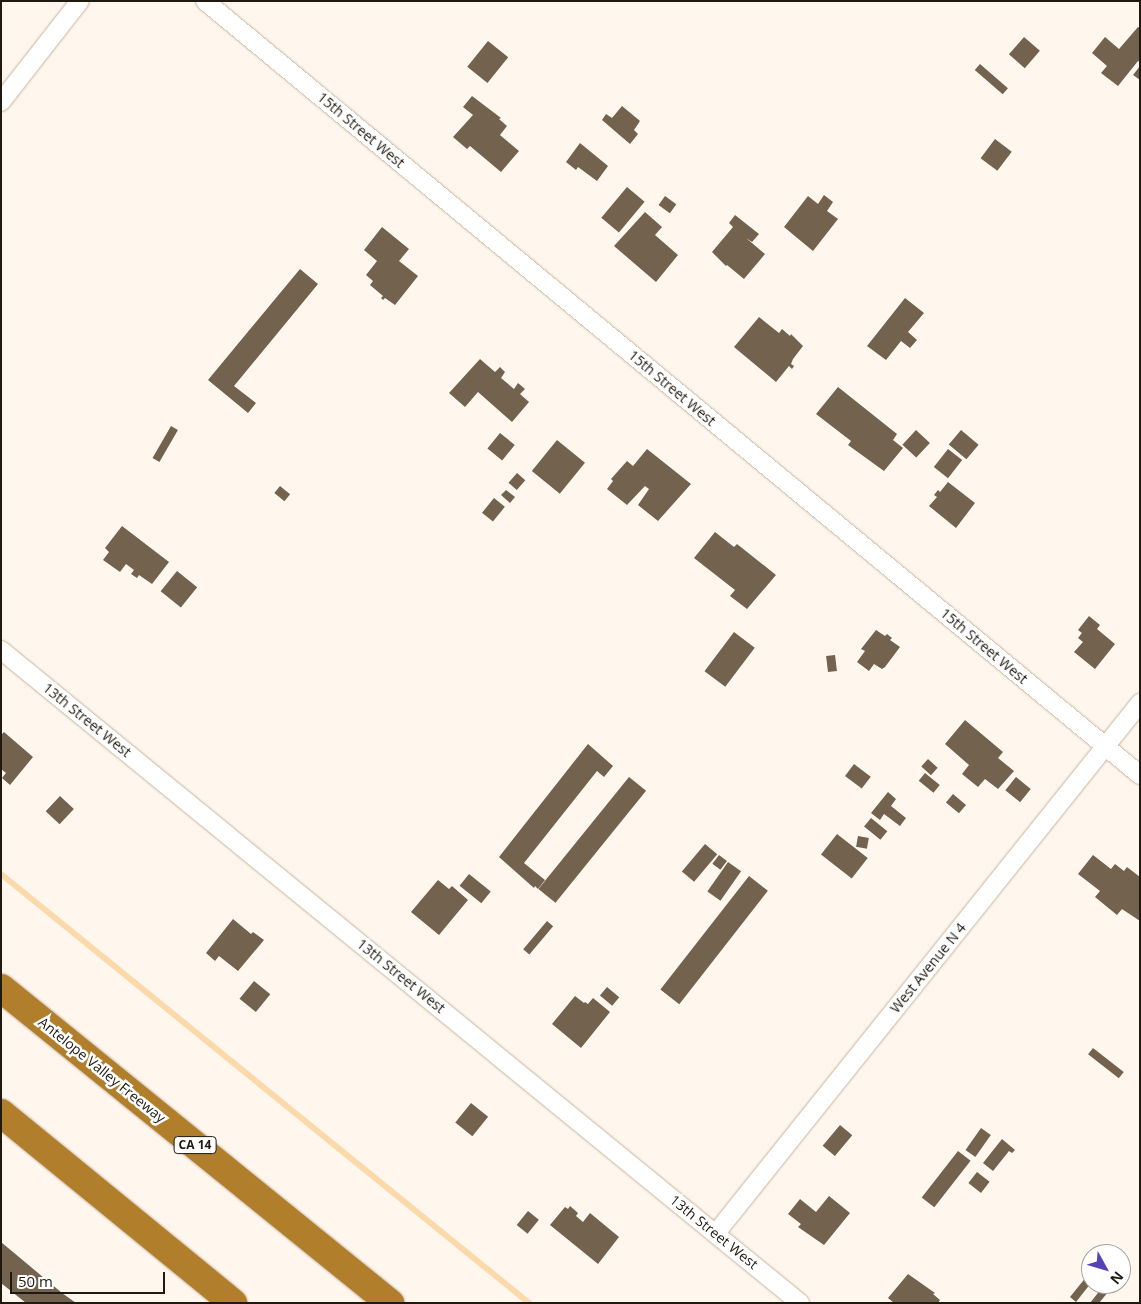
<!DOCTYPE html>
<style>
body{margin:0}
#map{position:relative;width:1141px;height:1304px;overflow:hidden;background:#fff7ee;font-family:"Open Sans",sans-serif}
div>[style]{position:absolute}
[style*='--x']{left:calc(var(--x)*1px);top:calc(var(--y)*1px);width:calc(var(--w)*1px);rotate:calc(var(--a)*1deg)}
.stream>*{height:6px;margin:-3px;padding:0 3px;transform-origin:3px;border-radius:3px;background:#fbd9aa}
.building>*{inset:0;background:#72624e;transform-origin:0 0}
.roads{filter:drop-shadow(0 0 1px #c5b49d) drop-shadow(0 0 1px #c5b49d)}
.minor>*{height:18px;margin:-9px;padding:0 9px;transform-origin:9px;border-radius:9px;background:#fff}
.motorway>*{height:28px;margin:-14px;padding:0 14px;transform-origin:14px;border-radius:14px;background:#b17e2c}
span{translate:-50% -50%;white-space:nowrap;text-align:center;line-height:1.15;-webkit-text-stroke:5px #fff;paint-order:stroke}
.shield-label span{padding:1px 4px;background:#fff;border:1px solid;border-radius:4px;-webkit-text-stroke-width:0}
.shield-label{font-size:12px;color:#1f1910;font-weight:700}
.street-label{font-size:14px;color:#1f1910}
.frame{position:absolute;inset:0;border:2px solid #1f1910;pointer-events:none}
.north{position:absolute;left:1081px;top:1244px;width:50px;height:50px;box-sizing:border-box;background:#fff;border:1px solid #a5a39f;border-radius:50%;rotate:129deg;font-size:14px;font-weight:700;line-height:20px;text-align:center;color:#1f1910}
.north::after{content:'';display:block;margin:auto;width:18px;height:22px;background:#5542b9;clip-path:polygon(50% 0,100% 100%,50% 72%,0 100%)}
.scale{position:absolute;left:10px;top:1272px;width:155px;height:22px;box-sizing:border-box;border:2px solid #1f1910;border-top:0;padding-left:6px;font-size:15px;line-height:18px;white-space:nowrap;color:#1f1910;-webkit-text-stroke:4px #fff;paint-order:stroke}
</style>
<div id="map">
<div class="stream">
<div style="--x:1;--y:874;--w:680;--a:39.09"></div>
</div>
<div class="building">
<div style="clip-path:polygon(1138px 27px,1140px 28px,1140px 62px,1138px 61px,1118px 86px,1101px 73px,1107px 66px,1092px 53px,1105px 37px,1119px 49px)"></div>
<div style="left:1024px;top:37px;width:21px;height:23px;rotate:41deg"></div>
<div style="left:488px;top:41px;width:26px;height:33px;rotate:39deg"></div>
<div style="left:980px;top:64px;width:37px;height:8px;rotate:41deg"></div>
<div style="clip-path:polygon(1140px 66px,1140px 80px,1133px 75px)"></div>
<div style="clip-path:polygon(472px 96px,501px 118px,499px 119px,507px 126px,500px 135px,519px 151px,501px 172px,470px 146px,467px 149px,453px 137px,473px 115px,463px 107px)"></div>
<div style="clip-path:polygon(622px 106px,640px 121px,634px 130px,638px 134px,630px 144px,602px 120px,606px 114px,612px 118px)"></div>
<div style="left:995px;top:139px;width:21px;height:24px;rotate:37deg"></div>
<div style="clip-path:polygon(580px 143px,608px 166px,597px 181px,578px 167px,576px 170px,566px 162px)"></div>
<div style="left:627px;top:187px;width:23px;height:40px;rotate:40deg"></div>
<div style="clip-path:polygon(824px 195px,833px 202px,827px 211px,838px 219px,813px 251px,784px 227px,808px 196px,818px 204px)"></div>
<div style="left:665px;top:196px;width:14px;height:11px;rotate:36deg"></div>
<div style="clip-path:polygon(645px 212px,662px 227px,655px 235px,678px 255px,656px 282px,614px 246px)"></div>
<div style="clip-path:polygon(735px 215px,759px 234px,752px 242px,746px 238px,765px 254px,744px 279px,727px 265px,726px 266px,712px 252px,733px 227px,729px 223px)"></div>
<div style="clip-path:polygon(382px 227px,409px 249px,399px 261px,418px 276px,395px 305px,385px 298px,383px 300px,381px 298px,383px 296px,370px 285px,373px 281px,366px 275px,377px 261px,364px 250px)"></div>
<div style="clip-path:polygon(300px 269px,318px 284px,234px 386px,256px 403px,248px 413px,208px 380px)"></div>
<div style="clip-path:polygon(905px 298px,924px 313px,908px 332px,917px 340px,910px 348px,901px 341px,886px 360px,867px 346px)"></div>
<div style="clip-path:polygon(759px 317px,779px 333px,782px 329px,790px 336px,791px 334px,803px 346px,793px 359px,791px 364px,794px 366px,792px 369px,789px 366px,776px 382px,734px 347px)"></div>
<div style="clip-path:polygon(480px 359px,495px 372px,500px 367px,505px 372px,501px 378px,514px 389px,518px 383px,525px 389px,520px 394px,529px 402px,512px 422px,478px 392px,465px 407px,449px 393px)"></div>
<div style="clip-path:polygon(838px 387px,897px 434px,893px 440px,903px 448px,884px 471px,848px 445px,851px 441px,816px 414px)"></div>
<div style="left:171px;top:426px;width:8px;height:37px;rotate:30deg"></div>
<div style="left:916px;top:430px;width:19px;height:20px;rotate:43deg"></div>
<div style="left:961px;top:430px;width:23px;height:19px;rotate:40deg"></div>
<div style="left:500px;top:433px;width:19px;height:20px;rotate:39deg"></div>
<div style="left:557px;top:440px;width:36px;height:40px;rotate:39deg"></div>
<div style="clip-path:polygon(647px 449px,691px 484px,658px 521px,638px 505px,649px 489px,645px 486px,627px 505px,607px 489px,613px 481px,611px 479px,627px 461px,633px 466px)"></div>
<div style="left:948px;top:449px;width:18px;height:23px;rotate:38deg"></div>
<div style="left:517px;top:473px;width:11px;height:13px;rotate:41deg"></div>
<div style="clip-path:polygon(948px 482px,975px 503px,956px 528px,929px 506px,937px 497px,934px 495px,938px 490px,940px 492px)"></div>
<div style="left:280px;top:486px;width:13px;height:9px;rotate:39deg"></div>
<div style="clip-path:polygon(506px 490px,515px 497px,510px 503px,501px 495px)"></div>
<div style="left:494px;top:498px;width:14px;height:19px;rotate:39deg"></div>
<div style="clip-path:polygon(122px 526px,169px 562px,152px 584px,139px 575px,137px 578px,131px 574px,134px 570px,126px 564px,120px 572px,103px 560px,109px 552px,105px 548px)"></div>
<div style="clip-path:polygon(715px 532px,734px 547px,737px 544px,776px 575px,747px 609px,730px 596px,735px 590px,694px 558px)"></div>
<div style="left:177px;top:571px;width:26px;height:26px;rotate:39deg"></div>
<div style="clip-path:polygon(1089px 616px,1100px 625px,1097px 629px,1115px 644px,1095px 669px,1074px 652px,1083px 642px,1078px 638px,1082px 633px,1078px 630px)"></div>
<div style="clip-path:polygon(876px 630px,885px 636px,887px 634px,892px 638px,890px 640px,900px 647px,885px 667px,882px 669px,874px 664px,869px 671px,857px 662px,865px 651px,861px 649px)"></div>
<div style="left:734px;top:632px;width:26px;height:49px;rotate:37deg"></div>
<div style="left:835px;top:655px;width:16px;height:9px;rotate:83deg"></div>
<div style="clip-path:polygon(965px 720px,1003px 752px,998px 758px,1014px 771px,998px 789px,985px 779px,978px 787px,962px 774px,969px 765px,945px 744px)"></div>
<div style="clip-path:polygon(4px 732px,33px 757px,10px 785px,2px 778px,6px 773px,1px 769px,1px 735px)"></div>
<div style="clip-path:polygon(588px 744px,613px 766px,604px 777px,597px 771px,524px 863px,545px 880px,538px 889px,535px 886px,534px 888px,499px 857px)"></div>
<div style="left:928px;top:759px;width:13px;height:10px;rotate:42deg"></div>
<div style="left:854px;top:764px;width:21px;height:15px;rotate:37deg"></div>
<div style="left:925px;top:773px;width:19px;height:10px;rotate:39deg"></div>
<div style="left:629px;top:777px;width:22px;height:144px;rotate:39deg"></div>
<div style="left:1016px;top:777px;width:19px;height:17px;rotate:39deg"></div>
<div style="clip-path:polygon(888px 792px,896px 799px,891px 806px,906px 818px,900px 826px,884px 814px,880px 820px,871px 813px)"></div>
<div style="left:953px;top:794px;width:17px;height:11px;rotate:40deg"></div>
<div style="left:60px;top:796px;width:19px;height:21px;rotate:43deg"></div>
<div style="left:871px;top:818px;width:21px;height:11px;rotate:39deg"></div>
<div style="left:837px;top:834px;width:39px;height:26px;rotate:38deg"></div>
<div style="left:858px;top:836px;width:11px;height:11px;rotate:10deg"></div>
<div style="left:705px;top:844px;width:16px;height:36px;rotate:40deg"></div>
<div style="left:719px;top:855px;width:10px;height:11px;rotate:37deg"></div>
<div style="clip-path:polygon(1093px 855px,1111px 869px,1115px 864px,1124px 871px,1127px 867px,1140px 877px,1140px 921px,1122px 909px,1117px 915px,1095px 897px,1100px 891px,1078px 874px)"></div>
<div style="left:728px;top:862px;width:16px;height:36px;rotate:35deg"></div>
<div style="left:469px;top:874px;width:28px;height:15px;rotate:39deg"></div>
<div style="left:749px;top:876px;width:24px;height:144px;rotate:38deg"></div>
<div style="clip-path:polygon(438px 880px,449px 889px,452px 886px,468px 900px,439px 935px,411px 912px)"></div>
<div style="clip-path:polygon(233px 919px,251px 934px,253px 932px,264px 940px,238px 971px,219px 956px,215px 961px,206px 953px)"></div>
<div style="left:547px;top:921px;width:8px;height:37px;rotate:40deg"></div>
<div style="left:254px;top:981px;width:21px;height:23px;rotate:39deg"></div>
<div style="left:607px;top:987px;width:16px;height:11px;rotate:40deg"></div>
<div style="clip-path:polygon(575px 996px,584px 1003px,585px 1002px,588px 1004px,593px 998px,610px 1012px,581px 1048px,552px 1024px)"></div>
<div style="left:1093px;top:1048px;width:39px;height:8px;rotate:38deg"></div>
<div style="left:471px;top:1103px;width:22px;height:25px;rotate:39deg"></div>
<div style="left:840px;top:1125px;width:16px;height:27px;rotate:40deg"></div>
<div style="left:981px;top:1128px;width:12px;height:27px;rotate:35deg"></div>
<div style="clip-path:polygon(1002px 1139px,1015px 1150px,1012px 1153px,1009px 1151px,993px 1171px,983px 1163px)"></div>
<div style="left:958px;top:1151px;width:16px;height:59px;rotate:38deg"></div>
<div style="left:977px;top:1172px;width:16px;height:14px;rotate:38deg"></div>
<div style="clip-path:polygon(829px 1196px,850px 1213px,824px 1245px,798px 1227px,801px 1224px,788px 1214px,800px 1199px,816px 1212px)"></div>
<div style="clip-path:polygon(570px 1206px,578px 1213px,576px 1216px,583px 1222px,590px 1213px,619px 1237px,598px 1264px,550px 1225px,565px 1207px,568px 1209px)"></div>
<div style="left:528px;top:1211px;width:14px;height:18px;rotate:39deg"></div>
<div style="clip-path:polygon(1px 1242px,62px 1293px,76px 1303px,26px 1303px,1px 1283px)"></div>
<div style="clip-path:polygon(1091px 1271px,1091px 1283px,1076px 1302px,1070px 1297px)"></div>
<div style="clip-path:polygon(908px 1274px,935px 1293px,933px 1294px,940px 1300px,938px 1303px,894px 1303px,888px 1298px)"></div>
<div style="clip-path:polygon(1105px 1284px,1113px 1286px,1099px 1303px,1090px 1303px)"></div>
</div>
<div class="roads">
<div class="minor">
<div style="--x:205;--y:1;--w:1214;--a:39.62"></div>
<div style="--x:1;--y:102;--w:128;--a:-52"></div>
<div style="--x:1;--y:650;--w:1032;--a:39.26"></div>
<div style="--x:716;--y:1233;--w:679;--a:-51.34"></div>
</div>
<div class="motorway">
<div style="--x:1;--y:988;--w:501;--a:39"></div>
<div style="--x:1;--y:1113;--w:300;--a:39.3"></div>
</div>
</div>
<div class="shield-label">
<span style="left:195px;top:1145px">CA 14</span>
</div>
<div class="street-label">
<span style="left:361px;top:130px;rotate:40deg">15th Street West</span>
<span style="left:672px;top:388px;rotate:40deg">15th Street West</span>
<span style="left:984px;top:646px;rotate:40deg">15th Street West</span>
<span style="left:87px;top:720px;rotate:39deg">13th Street West</span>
<span style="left:928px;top:968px;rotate:-51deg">West Avenue N 4</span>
<span style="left:401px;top:976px;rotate:39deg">13th Street West</span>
<span style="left:102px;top:1070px;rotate:39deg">Antelope Valley Freeway</span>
<span style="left:714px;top:1232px;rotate:39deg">13th Street West</span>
</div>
<div class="frame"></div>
<div class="north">N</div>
<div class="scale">50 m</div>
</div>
